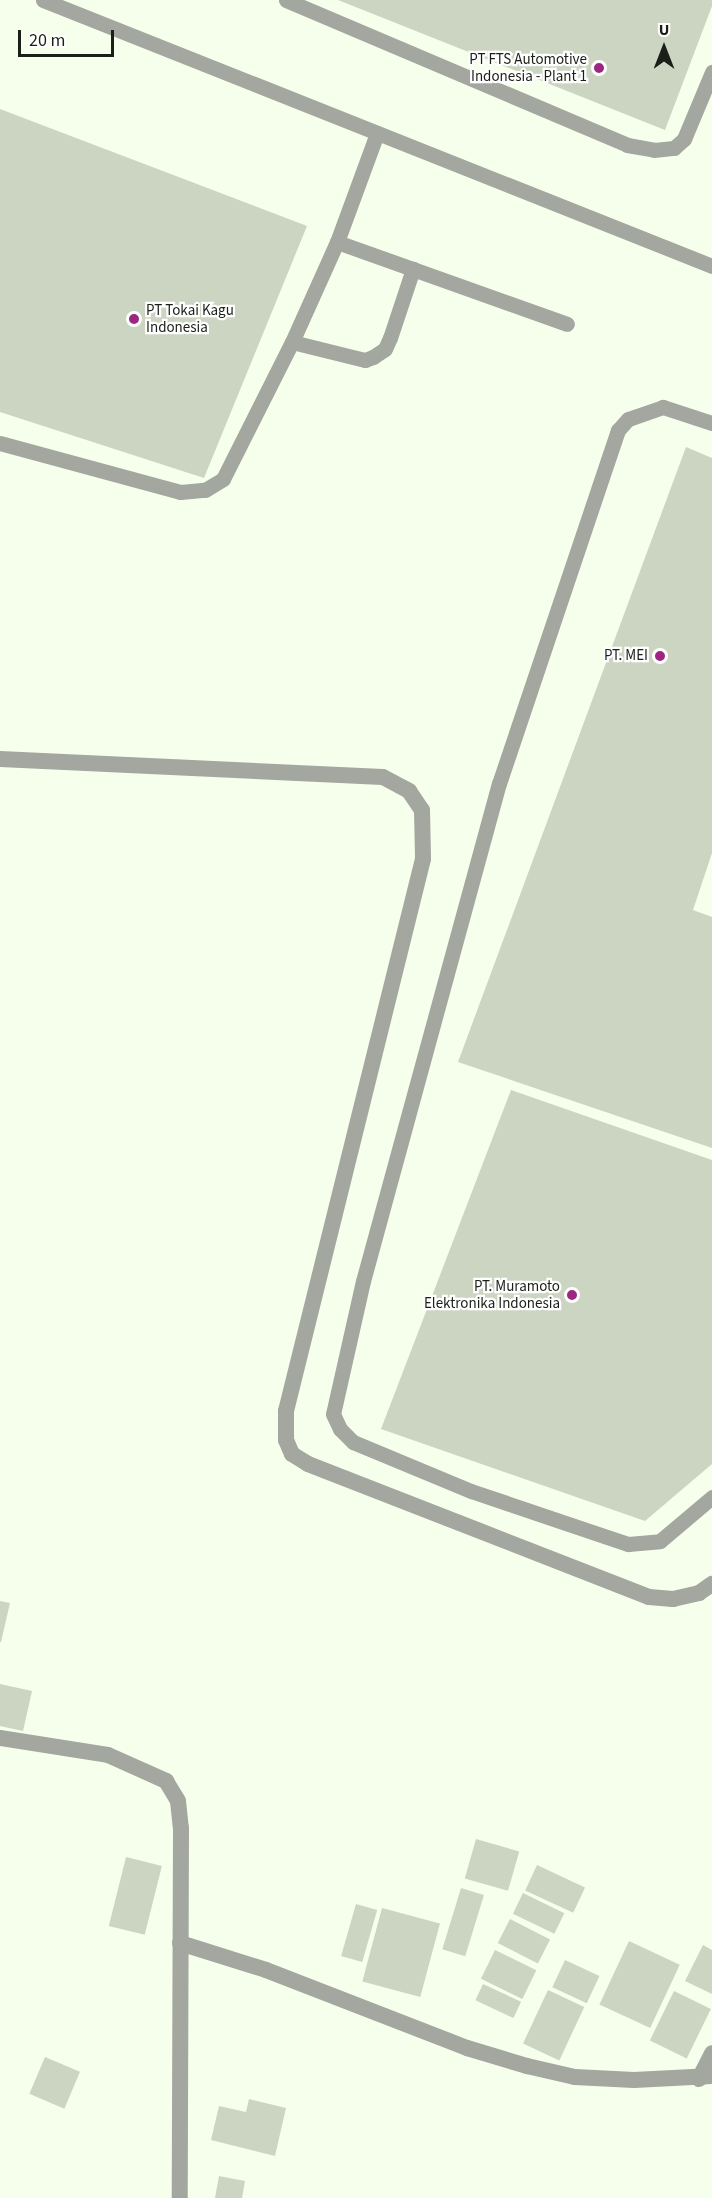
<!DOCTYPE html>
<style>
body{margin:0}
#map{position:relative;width:712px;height:2198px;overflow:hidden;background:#f5ffeb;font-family:"Source Sans 3",sans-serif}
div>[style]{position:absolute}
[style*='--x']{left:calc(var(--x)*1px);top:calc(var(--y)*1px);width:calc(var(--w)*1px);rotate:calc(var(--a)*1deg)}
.building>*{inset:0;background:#cbd5c2;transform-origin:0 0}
.service>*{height:15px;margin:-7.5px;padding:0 7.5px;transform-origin:7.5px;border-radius:7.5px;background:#a3a79f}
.minor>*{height:16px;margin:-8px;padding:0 8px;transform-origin:8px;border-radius:8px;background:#a3a79f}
.dots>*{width:16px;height:16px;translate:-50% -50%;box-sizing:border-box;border:3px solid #fff;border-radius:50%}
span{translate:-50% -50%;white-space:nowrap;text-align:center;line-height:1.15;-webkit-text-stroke:4.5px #fff;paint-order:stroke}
.poi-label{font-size:15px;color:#1b1f18}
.right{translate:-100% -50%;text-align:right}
.left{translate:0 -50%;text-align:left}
.north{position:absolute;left:634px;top:18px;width:60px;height:60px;-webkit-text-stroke:4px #fff;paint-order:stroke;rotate:0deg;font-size:16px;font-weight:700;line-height:24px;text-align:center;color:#1b1f18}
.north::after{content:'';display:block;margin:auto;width:21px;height:27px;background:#1b1f18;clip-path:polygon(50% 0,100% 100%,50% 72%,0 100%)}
.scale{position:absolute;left:18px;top:30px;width:96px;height:27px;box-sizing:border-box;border:3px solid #1b1f18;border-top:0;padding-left:8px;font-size:18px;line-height:21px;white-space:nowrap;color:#1b1f18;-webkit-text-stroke:4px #fff;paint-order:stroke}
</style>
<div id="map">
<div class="building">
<div style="clip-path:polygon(338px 0,712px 0,712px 6px,665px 130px)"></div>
<div style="clip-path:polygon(0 109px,307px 226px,204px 478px,0 412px)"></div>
<div style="clip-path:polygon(686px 447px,712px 458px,712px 853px,693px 910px,712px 917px,712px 1148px,458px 1062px)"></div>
<div style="clip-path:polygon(511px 1090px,712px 1160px,712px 1464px,645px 1521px,381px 1429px)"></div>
<div style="clip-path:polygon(0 1601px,10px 1603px,1px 1642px,0 1642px)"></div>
<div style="clip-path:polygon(0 1684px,32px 1691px,23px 1731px,0 1726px)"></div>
<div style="left:476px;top:1839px;width:45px;height:41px;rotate:16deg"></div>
<div style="left:126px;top:1857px;width:37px;height:71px;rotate:14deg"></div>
<div style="left:537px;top:1865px;width:53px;height:28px;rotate:25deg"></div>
<div style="left:461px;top:1888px;width:24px;height:64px;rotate:17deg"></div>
<div style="left:523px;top:1893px;width:46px;height:23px;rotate:26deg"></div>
<div style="left:356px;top:1904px;width:22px;height:54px;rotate:16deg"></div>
<div style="left:382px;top:1908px;width:60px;height:76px;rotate:15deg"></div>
<div style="left:510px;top:1919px;width:45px;height:27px;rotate:27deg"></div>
<div style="left:629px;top:1941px;width:56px;height:70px;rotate:25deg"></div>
<div style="clip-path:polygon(703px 1945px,712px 1950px,712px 1994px,685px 1981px)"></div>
<div style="left:495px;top:1950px;width:46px;height:32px;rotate:26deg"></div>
<div style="left:565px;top:1960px;width:38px;height:30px;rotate:25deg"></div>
<div style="left:483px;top:1984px;width:42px;height:18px;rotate:25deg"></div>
<div style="left:548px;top:1990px;width:40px;height:59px;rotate:25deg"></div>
<div style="left:674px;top:1991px;width:41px;height:55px;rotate:26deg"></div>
<div style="left:45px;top:2057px;width:38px;height:40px;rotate:23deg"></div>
<div style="clip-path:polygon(249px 2099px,286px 2108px,275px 2156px,211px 2140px,219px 2106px,246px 2112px)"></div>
<div style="clip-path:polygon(219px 2176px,245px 2181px,242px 2198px,215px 2198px)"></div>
</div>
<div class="service">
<div style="--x:43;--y:0;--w:720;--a:21.68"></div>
<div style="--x:286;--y:0;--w:371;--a:23"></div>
<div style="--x:627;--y:145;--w:27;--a:10"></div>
<div style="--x:654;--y:150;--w:20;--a:-6"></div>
<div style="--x:674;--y:148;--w:13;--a:-42"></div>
<div style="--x:684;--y:139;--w:73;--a:-67.3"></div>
<div style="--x:337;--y:242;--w:244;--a:19.6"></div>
<div style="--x:292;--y:342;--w:75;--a:13.9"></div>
<div style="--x:365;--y:360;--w:9;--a:-21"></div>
<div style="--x:373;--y:357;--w:14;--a:-34"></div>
<div style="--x:385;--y:349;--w:12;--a:-66"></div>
<div style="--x:390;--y:338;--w:73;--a:-71.6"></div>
<div style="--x:712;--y:423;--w:52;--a:-161.9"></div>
<div style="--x:663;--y:407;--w:37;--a:161"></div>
<div style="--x:628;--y:419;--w:15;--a:132"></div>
<div style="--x:618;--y:430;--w:373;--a:108.6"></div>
<div style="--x:499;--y:783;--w:516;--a:105.27"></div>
<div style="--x:363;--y:1281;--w:136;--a:102.7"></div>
<div style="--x:333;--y:1414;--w:17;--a:65"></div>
<div style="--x:340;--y:1429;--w:18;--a:45"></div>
<div style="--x:353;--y:1442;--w:128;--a:22.6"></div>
<div style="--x:471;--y:1491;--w:166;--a:18.7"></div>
<div style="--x:628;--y:1544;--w:32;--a:-5"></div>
<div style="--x:660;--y:1541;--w:68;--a:-40.2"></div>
<div style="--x:0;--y:443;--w:187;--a:15.2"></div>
<div style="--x:180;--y:492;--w:25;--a:-5"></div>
<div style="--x:205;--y:490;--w:21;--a:-31"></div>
<div style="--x:223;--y:479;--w:153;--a:-63.3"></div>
<div style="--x:292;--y:342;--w:110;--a:-65.8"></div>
<div style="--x:337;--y:242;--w:116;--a:-69.8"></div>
</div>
<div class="minor">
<div style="--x:0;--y:759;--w:383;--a:2.7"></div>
<div style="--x:383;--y:777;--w:30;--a:28"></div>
<div style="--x:409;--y:791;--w:23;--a:56"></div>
<div style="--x:422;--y:810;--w:49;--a:88.8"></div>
<div style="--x:423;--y:859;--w:569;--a:103.94"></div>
<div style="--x:286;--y:1411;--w:29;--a:90"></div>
<div style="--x:286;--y:1440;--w:15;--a:67"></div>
<div style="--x:292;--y:1454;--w:19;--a:32"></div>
<div style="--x:308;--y:1464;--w:366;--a:21.3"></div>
<div style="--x:649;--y:1597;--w:24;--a:5"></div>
<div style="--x:673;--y:1599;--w:27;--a:-13"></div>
<div style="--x:699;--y:1593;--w:16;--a:-35"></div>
<div style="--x:0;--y:1738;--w:109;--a:8.9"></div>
<div style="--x:108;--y:1755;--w:64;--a:24.1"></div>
<div style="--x:166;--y:1781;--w:23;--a:59"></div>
<div style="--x:178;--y:1801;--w:27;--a:84"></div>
<div style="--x:181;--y:1828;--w:370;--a:90.2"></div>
<div style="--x:180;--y:1943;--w:90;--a:17.4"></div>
<div style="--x:266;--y:1970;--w:216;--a:21.2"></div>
<div style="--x:467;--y:2048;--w:63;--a:16.7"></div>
<div style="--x:527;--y:2066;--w:49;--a:12.9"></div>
<div style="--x:575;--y:2077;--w:59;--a:2.9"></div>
<div style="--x:634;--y:2080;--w:78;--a:-2.9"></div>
<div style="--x:699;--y:2079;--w:29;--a:-63"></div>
</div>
<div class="dots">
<div style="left:599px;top:68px;background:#9c2680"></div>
<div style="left:134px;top:319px;background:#9c2680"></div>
<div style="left:660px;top:656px;background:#9c2680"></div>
<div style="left:572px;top:1295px;background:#9c2680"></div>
</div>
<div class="poi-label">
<span class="right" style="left:587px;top:68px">PT FTS Automotive<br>Indonesia - Plant 1</span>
<span class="left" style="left:146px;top:319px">PT Tokai Kagu<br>Indonesia</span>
<span class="right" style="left:648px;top:656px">PT. MEI</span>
<span class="right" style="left:560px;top:1295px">PT. Muramoto<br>Elektronika Indonesia</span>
</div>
<div class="north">U</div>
<div class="scale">20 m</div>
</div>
